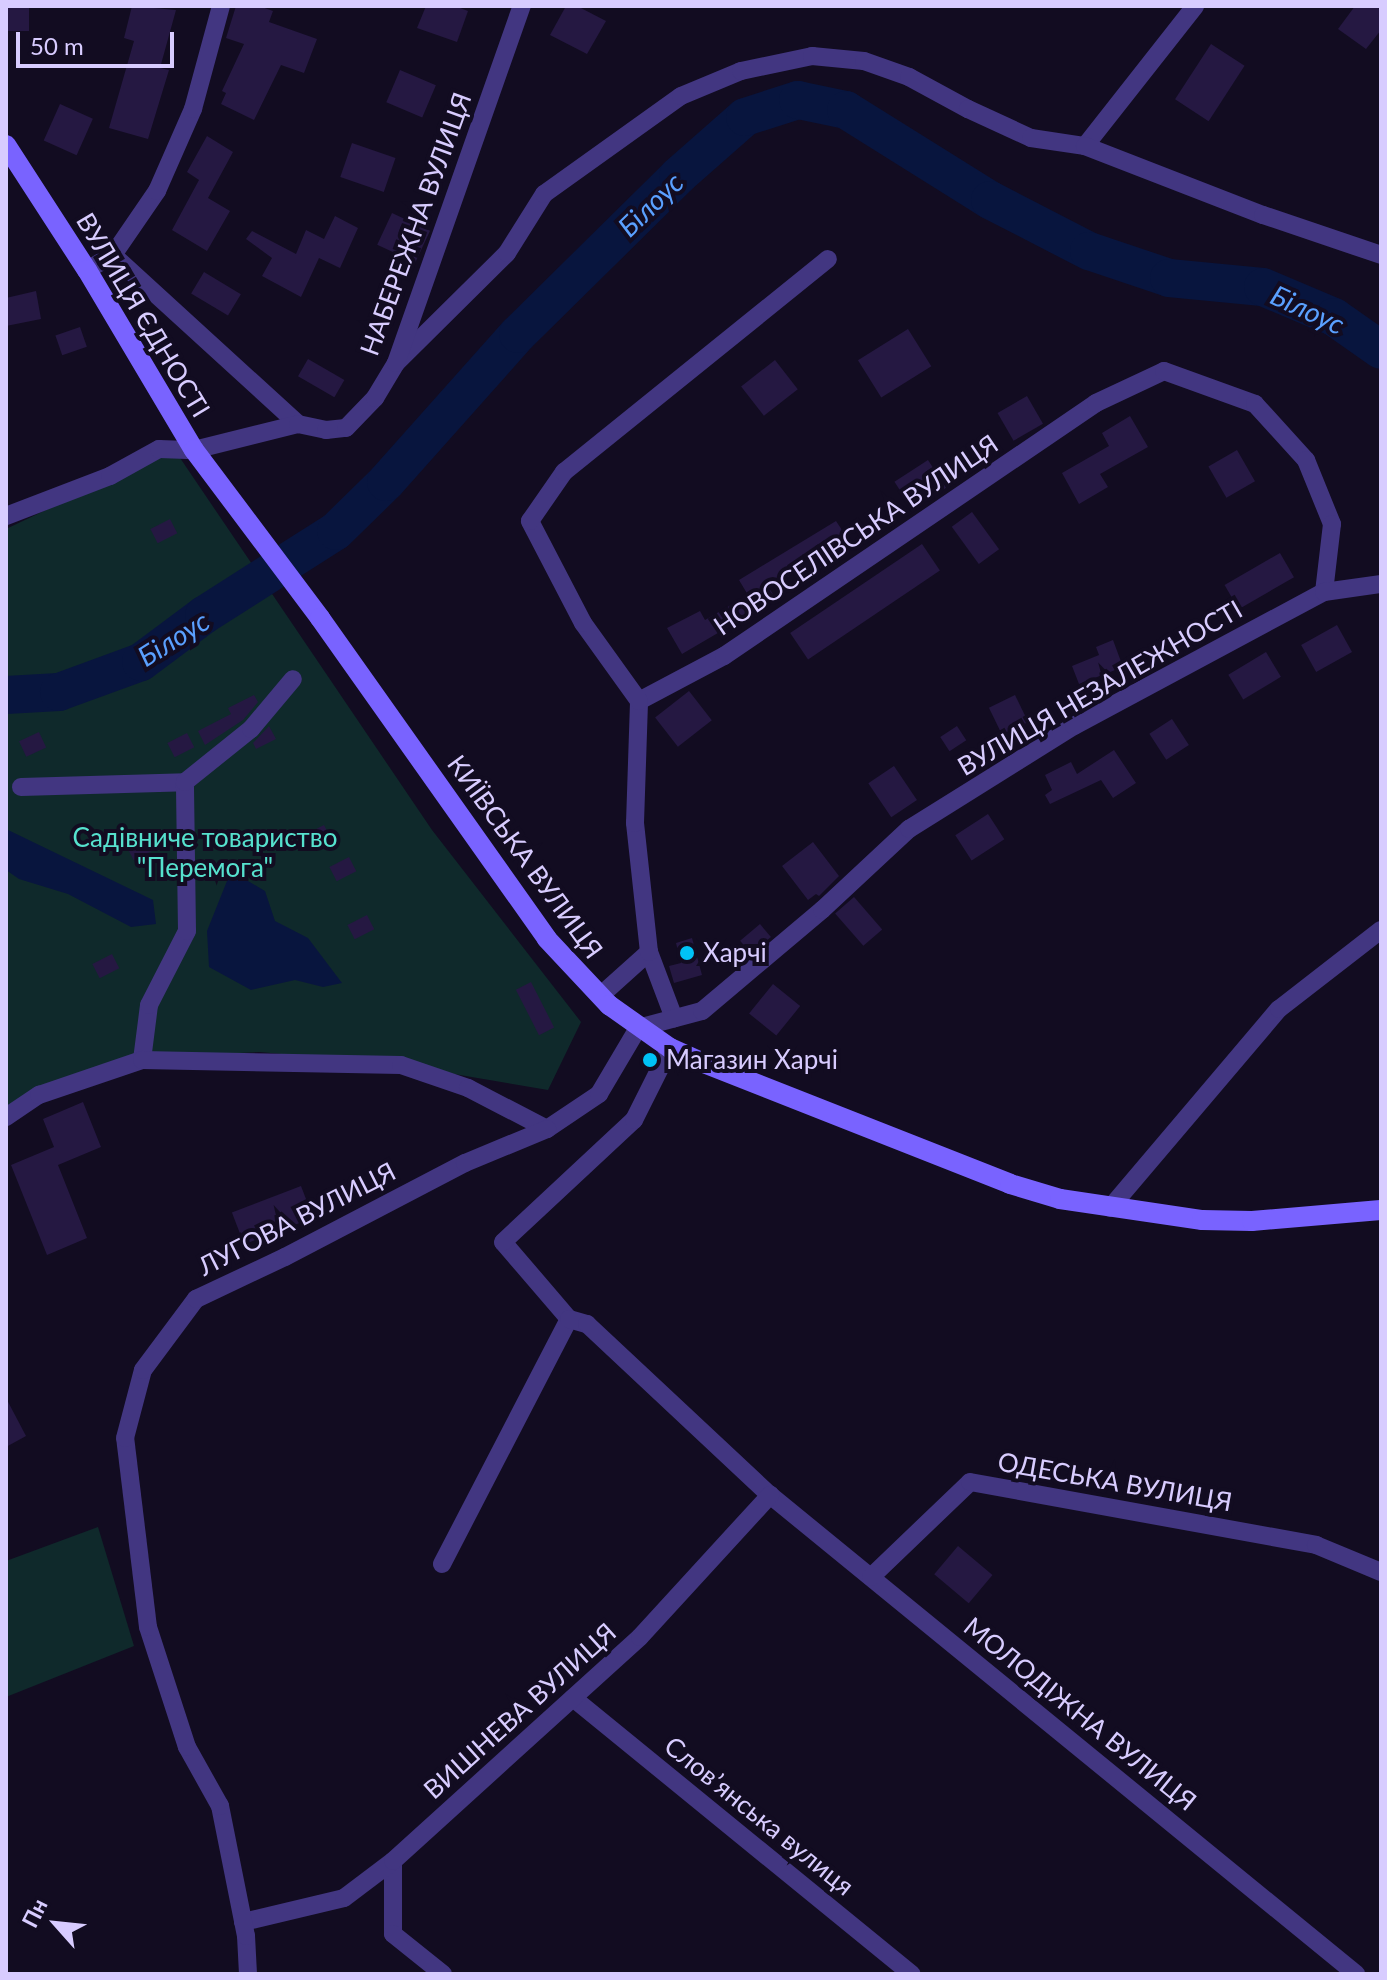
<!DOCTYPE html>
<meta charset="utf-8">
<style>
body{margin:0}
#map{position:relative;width:1387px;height:1980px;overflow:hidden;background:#120c21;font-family:Lato,sans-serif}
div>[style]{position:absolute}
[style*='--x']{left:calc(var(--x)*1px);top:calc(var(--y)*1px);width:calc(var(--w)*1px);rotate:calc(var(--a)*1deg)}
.green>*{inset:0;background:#0f292b}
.water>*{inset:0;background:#08153e}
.river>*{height:38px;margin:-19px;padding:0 19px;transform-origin:19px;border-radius:19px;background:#08153e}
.building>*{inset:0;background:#251842;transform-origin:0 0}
.street>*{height:18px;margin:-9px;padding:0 9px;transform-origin:9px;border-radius:9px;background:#423681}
.secondary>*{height:20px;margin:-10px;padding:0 10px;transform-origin:10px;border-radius:10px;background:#7963ff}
.dots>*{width:22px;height:22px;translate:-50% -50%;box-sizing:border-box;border:4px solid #120c21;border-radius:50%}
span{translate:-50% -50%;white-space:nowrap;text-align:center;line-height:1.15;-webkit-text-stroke:8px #120c21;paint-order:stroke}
.street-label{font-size:26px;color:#d8ccff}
.park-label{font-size:26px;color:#56e1ce}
.poi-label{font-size:26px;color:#d8ccff}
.left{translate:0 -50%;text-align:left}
.water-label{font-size:28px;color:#5aa0ff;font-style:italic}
.frame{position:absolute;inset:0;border:8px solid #d8ccff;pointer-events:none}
.north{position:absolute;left:16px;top:1884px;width:80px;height:80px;-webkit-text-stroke:6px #120c21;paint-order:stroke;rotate:297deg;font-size:22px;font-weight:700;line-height:32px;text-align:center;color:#d8ccff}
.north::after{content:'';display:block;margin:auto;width:28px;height:36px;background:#d8ccff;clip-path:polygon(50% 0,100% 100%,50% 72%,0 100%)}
.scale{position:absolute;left:16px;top:32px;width:158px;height:36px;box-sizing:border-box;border:4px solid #d8ccff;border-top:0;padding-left:10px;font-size:24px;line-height:28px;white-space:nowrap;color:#d8ccff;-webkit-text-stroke:6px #120c21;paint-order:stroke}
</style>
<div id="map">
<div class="green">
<div style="clip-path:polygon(174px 449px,432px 830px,581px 1022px,548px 1090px,401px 1065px,260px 1052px,197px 1055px,89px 1069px,6px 1123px,6px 529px)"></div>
<div style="clip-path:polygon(98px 1527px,134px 1646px,6px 1697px,6px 1561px)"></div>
</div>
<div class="water">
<div style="clip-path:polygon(6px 829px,153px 900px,156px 924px,131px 927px,68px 894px,19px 879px,6px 870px)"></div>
<div style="clip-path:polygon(231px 871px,265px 891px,275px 921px,308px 938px,342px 983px,323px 987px,295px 980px,251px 990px,209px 967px,207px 931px)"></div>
</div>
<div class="river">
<div style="--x:6;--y:695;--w:53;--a:-3.2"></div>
<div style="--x:59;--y:692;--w:87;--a:-20.1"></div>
<div style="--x:141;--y:662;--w:79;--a:-36.7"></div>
<div style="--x:204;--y:615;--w:156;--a:-32.5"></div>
<div style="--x:336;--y:531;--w:70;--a:-44.4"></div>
<div style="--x:386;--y:482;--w:198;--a:-48.3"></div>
<div style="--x:518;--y:334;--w:225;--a:-44.6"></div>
<div style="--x:678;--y:176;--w:89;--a:-41.4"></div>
<div style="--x:745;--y:117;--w:56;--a:-17.8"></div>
<div style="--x:798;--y:100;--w:49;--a:11.8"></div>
<div style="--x:846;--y:110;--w:170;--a:32"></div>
<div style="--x:990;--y:200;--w:111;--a:27.3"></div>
<div style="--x:1089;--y:251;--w:84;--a:18.6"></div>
<div style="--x:1169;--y:278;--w:94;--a:5.5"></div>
<div style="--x:1263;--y:287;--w:77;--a:22.9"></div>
<div style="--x:1334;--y:317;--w:57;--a:35.1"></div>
</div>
<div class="building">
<div style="left:6px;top:6px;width:23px;height:25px"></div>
<div style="clip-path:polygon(132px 6px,176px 10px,160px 68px,169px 70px,148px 139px,109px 128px,134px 41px,124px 38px)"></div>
<div style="clip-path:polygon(236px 6px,259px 6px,273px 11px,269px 22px,317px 39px,304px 73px,281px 65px,254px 120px,221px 104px,226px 93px,222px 91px,244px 44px,226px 38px)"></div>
<div style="clip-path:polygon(426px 6px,455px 6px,468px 11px,457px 42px,417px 28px)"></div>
<div style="clip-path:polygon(566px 6px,577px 6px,606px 21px,587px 54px,550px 35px)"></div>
<div style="clip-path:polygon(1355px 6px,1376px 6px,1381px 10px,1381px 30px,1366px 49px,1338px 29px)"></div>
<div style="left:1211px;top:44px;width:40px;height:66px;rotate:33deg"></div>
<div style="left:400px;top:70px;width:39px;height:35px;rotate:23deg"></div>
<div style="left:60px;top:104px;width:36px;height:40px;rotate:24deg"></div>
<div style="clip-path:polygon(207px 136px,233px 152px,208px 198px,230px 211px,207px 251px,172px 230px,199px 180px,187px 172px)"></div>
<div style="left:352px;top:143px;width:46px;height:36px;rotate:19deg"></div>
<div style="left:392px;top:213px;width:42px;height:35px;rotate:25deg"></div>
<div style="clip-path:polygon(335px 216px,358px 228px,340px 268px,319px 258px,301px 297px,262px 276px,272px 258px,246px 239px,252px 231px,296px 254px,306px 230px,324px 239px)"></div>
<div style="left:204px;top:272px;width:43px;height:25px;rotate:31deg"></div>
<div style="clip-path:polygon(36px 291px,41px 319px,6px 326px,6px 298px)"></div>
<div style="left:80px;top:327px;width:21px;height:26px;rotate:71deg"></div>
<div style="left:908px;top:329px;width:44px;height:59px;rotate:58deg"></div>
<div style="left:308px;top:359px;width:42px;height:20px;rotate:30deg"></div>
<div style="left:775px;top:360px;width:37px;height:43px;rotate:52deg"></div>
<div style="left:1027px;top:396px;width:32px;height:34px;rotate:60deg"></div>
<div style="clip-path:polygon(1130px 416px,1148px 447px,1100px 474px,1108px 487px,1079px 504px,1062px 473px,1109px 446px,1102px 433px)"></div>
<div style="left:1237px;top:450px;width:36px;height:33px;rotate:60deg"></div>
<div style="left:928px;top:460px;width:33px;height:40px;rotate:57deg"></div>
<div style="left:972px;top:512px;width:46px;height:25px;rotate:54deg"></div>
<div style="left:170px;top:519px;width:16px;height:22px;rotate:63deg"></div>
<div style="clip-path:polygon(836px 521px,854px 548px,801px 580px,796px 572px,769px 588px,776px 599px,682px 654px,667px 628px,700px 611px,705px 620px,748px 595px,739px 580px)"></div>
<div style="left:922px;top:544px;width:32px;height:159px;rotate:56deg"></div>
<div style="left:1280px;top:553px;width:28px;height:64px;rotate:60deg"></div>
<div style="left:1337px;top:625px;width:31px;height:41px;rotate:61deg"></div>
<div style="clip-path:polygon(1113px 640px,1123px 667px,1079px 684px,1072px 666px,1099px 655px,1096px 647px)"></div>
<div style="left:1266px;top:652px;width:29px;height:44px;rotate:59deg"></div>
<div style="left:689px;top:691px;width:37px;height:43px;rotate:52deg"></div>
<div style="clip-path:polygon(254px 695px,258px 702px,243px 720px,205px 745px,198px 731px,231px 714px,228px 708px)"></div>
<div style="left:1015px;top:695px;width:30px;height:29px;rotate:64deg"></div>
<div style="left:1172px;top:719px;width:31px;height:27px;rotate:57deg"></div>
<div style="clip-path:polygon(269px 726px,276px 739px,256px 749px,253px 743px)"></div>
<div style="left:957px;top:726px;width:17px;height:20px;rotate:57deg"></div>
<div style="left:39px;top:732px;width:17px;height:22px;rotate:65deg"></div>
<div style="left:187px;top:733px;width:16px;height:22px;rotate:63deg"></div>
<div style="clip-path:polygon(1114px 750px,1136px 783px,1113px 798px,1101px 780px,1050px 804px,1045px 795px,1052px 790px,1045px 775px,1071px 762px,1077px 774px)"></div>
<div style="left:894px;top:766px;width:41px;height:31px;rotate:56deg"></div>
<div style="left:988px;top:814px;width:30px;height:39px;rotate:57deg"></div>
<div style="left:324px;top:825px;width:16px;height:22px;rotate:63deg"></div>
<div style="left:146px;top:836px;width:16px;height:22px;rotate:63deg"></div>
<div style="clip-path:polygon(813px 842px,839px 876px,819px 896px,816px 894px,808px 900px,782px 866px)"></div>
<div style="left:349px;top:857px;width:16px;height:22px;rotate:63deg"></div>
<div style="left:854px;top:897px;width:43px;height:25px;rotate:49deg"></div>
<div style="left:367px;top:915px;width:16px;height:22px;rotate:63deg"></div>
<div style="left:760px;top:924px;width:17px;height:26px;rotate:50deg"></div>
<div style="clip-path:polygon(692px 938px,702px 975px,674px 983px,669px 966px,681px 963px,676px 943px)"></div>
<div style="left:112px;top:954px;width:16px;height:22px;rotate:63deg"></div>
<div style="left:531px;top:982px;width:51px;height:17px;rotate:63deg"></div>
<div style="left:773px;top:984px;width:35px;height:38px;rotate:39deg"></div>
<div style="clip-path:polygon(83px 1102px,101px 1147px,58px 1165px,87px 1238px,47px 1255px,11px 1165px,54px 1147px,43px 1119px)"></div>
<div style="left:301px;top:1186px;width:34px;height:74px;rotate:69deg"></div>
<div style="clip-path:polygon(6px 1398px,26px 1436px,6px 1447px)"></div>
<div style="left:958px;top:1546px;width:45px;height:37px;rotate:40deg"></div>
</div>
<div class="street">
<div style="--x:1085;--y:146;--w:178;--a:-51.8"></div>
<div style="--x:113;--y:255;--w:251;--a:42.4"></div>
<div style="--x:87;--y:270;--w:30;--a:-30"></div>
<div style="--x:113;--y:255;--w:78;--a:-55.5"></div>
<div style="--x:157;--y:191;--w:90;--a:-66.3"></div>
<div style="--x:193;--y:109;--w:107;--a:-74.8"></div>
<div style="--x:396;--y:363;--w:156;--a:-44.7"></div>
<div style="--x:507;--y:253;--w:70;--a:-57.9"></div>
<div style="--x:544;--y:194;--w:168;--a:-35.6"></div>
<div style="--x:681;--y:96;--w:65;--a:-22.6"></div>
<div style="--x:741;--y:71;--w:73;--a:-11.9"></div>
<div style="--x:812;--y:56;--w:52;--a:5.5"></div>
<div style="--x:864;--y:61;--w:48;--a:19.6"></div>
<div style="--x:909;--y:77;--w:67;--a:28.5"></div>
<div style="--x:968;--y:109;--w:69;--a:24.7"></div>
<div style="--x:1031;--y:138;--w:55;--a:8.4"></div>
<div style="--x:1085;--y:146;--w:191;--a:21.2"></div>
<div style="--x:1263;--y:215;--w:125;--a:18.7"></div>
<div style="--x:6;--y:516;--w:111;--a:-21"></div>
<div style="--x:110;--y:476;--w:56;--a:-28.9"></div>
<div style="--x:159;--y:449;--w:35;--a:2"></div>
<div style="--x:194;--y:450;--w:107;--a:-14"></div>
<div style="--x:298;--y:424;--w:29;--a:12"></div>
<div style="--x:326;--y:430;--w:20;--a:-6"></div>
<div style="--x:346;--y:428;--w:42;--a:-46"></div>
<div style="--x:375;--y:398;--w:41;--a:-59"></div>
<div style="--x:396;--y:363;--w:379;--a:-70.6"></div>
<div style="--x:639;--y:701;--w:96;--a:-27.9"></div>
<div style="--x:724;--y:656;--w:450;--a:-34.2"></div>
<div style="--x:1096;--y:403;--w:75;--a:-25.2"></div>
<div style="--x:1164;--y:371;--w:97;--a:19.9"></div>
<div style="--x:1255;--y:404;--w:76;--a:47.7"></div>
<div style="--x:1306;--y:460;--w:69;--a:67.9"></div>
<div style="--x:1332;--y:524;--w:68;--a:96.7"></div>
<div style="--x:21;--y:787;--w:164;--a:-1.7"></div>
<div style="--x:649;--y:952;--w:71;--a:69.3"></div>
<div style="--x:600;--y:996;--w:66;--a:-41.9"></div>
<div style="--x:649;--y:952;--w:130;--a:-96.2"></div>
<div style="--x:635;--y:823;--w:122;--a:-88.1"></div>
<div style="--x:639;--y:701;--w:96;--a:-125.7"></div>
<div style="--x:583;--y:623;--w:115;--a:-117.5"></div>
<div style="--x:530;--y:521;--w:60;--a:-55.2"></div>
<div style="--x:564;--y:472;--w:339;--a:-38.9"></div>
<div style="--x:142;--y:1060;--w:55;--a:-82.7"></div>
<div style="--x:149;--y:1005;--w:83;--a:-62.8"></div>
<div style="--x:187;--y:931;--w:149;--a:-90.8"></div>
<div style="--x:185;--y:782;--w:85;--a:-38.8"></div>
<div style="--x:251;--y:729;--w:65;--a:-50"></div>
<div style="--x:6;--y:1117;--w:40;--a:-34"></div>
<div style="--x:39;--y:1095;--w:109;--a:-18.8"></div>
<div style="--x:142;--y:1060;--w:259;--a:1.1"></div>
<div style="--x:401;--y:1065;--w:71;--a:18.9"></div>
<div style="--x:468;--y:1088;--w:89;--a:27.4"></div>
<div style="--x:547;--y:1129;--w:63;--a:-33.9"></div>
<div style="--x:599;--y:1094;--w:77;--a:-59.4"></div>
<div style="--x:638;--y:1028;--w:66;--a:-14.9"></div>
<div style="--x:702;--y:1011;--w:157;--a:-40.1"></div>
<div style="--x:822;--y:910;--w:119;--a:-43"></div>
<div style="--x:909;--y:829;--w:195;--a:-32"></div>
<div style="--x:1074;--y:726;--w:284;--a:-28.2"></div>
<div style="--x:1324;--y:592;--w:58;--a:-8"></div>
<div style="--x:1110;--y:1208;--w:261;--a:-49.7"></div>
<div style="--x:1279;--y:1009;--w:129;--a:-37.8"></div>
<div style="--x:569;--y:1319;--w:101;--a:-130.6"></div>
<div style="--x:503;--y:1242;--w:179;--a:-43"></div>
<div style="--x:634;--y:1120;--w:80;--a:-63.4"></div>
<div style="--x:442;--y:1564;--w:276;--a:-62.6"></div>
<div style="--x:569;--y:1319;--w:19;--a:16"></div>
<div style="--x:587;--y:1324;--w:250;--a:43.1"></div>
<div style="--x:770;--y:1495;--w:757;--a:39.26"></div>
<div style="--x:871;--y:1577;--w:137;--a:-43.8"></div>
<div style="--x:970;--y:1482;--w:352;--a:10.3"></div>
<div style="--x:1316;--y:1545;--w:70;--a:22.6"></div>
<div style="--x:573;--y:1698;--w:437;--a:39.2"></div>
<div style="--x:393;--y:1861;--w:73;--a:90"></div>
<div style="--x:393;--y:1934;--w:64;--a:38.7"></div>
<div style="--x:243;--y:1922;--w:104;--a:-13.4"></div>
<div style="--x:344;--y:1898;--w:61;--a:-37.1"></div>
<div style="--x:393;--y:1861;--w:333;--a:-42.2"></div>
<div style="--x:640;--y:1637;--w:193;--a:-47.5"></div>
<div style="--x:248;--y:1974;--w:38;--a:-93"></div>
<div style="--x:246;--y:1936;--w:133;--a:-101.3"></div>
<div style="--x:220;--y:1806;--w:68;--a:-119.2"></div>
<div style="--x:187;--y:1747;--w:126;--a:-108"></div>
<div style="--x:148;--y:1627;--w:190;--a:-96.9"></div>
<div style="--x:125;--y:1438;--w:70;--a:-75.2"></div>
<div style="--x:143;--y:1370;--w:89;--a:-53.3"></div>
<div style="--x:196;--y:1299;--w:98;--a:-25.3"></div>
<div style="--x:285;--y:1257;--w:203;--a:-27.6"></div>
<div style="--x:465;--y:1163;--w:89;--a:-22.5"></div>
</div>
<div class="secondary">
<div style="--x:6;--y:145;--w:149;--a:57.1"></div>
<div style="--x:87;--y:270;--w:209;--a:59.3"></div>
<div style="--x:194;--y:450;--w:210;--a:53.1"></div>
<div style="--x:320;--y:618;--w:393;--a:54.7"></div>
<div style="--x:547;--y:939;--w:91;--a:46.8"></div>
<div style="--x:609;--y:1005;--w:75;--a:35.2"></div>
<div style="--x:670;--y:1048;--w:34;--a:24"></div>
<div style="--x:701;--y:1062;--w:332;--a:21.5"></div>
<div style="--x:1010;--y:1184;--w:52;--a:16.7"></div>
<div style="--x:1060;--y:1199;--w:144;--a:8.4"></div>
<div style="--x:1202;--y:1220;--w:50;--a:1.1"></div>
<div style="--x:1252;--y:1221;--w:129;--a:-4.9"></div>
</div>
<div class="dots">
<div style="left:687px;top:953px;background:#00c2f7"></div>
<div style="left:650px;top:1060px;background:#00c2f7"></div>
</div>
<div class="street-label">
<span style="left:416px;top:224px;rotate:-70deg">НАБЕРЕЖНА ВУЛИЦЯ</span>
<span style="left:143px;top:315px;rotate:59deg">ВУЛИЦЯ ЄДНОСТІ</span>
<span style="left:856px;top:535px;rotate:-34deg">НОВОСЕЛІВСЬКА ВУЛИЦЯ</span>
<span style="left:1100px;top:688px;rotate:-30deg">ВУЛИЦЯ НЕЗАЛЕЖНОСТІ</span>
<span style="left:525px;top:857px;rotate:54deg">КИЇВСЬКА ВУЛИЦЯ</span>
<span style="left:297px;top:1219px;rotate:-27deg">ЛУГОВА ВУЛИЦЯ</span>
<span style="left:1115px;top:1482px;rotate:10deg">ОДЕСЬКА ВУЛИЦЯ</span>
<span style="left:520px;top:1711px;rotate:-42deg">ВИШНЕВА ВУЛИЦЯ</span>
<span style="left:1080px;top:1714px;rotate:39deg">МОЛОДІЖНА ВУЛИЦЯ</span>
<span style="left:759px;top:1816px;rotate:39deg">Словʼянська вулиця</span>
</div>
<div class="park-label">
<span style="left:205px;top:853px">Садівниче товариство<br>"Перемога"</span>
</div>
<div class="poi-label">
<span class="left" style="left:703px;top:953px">Харчі</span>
<span class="left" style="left:666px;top:1060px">Магазин Харчі</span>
</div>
<div class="water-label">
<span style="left:650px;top:204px;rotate:-44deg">Білоус</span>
<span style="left:1308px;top:309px;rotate:25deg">Білоус</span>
<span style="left:173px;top:638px;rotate:-32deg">Білоус</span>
</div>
<div class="frame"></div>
<div class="north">Пн</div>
<div class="scale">50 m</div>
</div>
